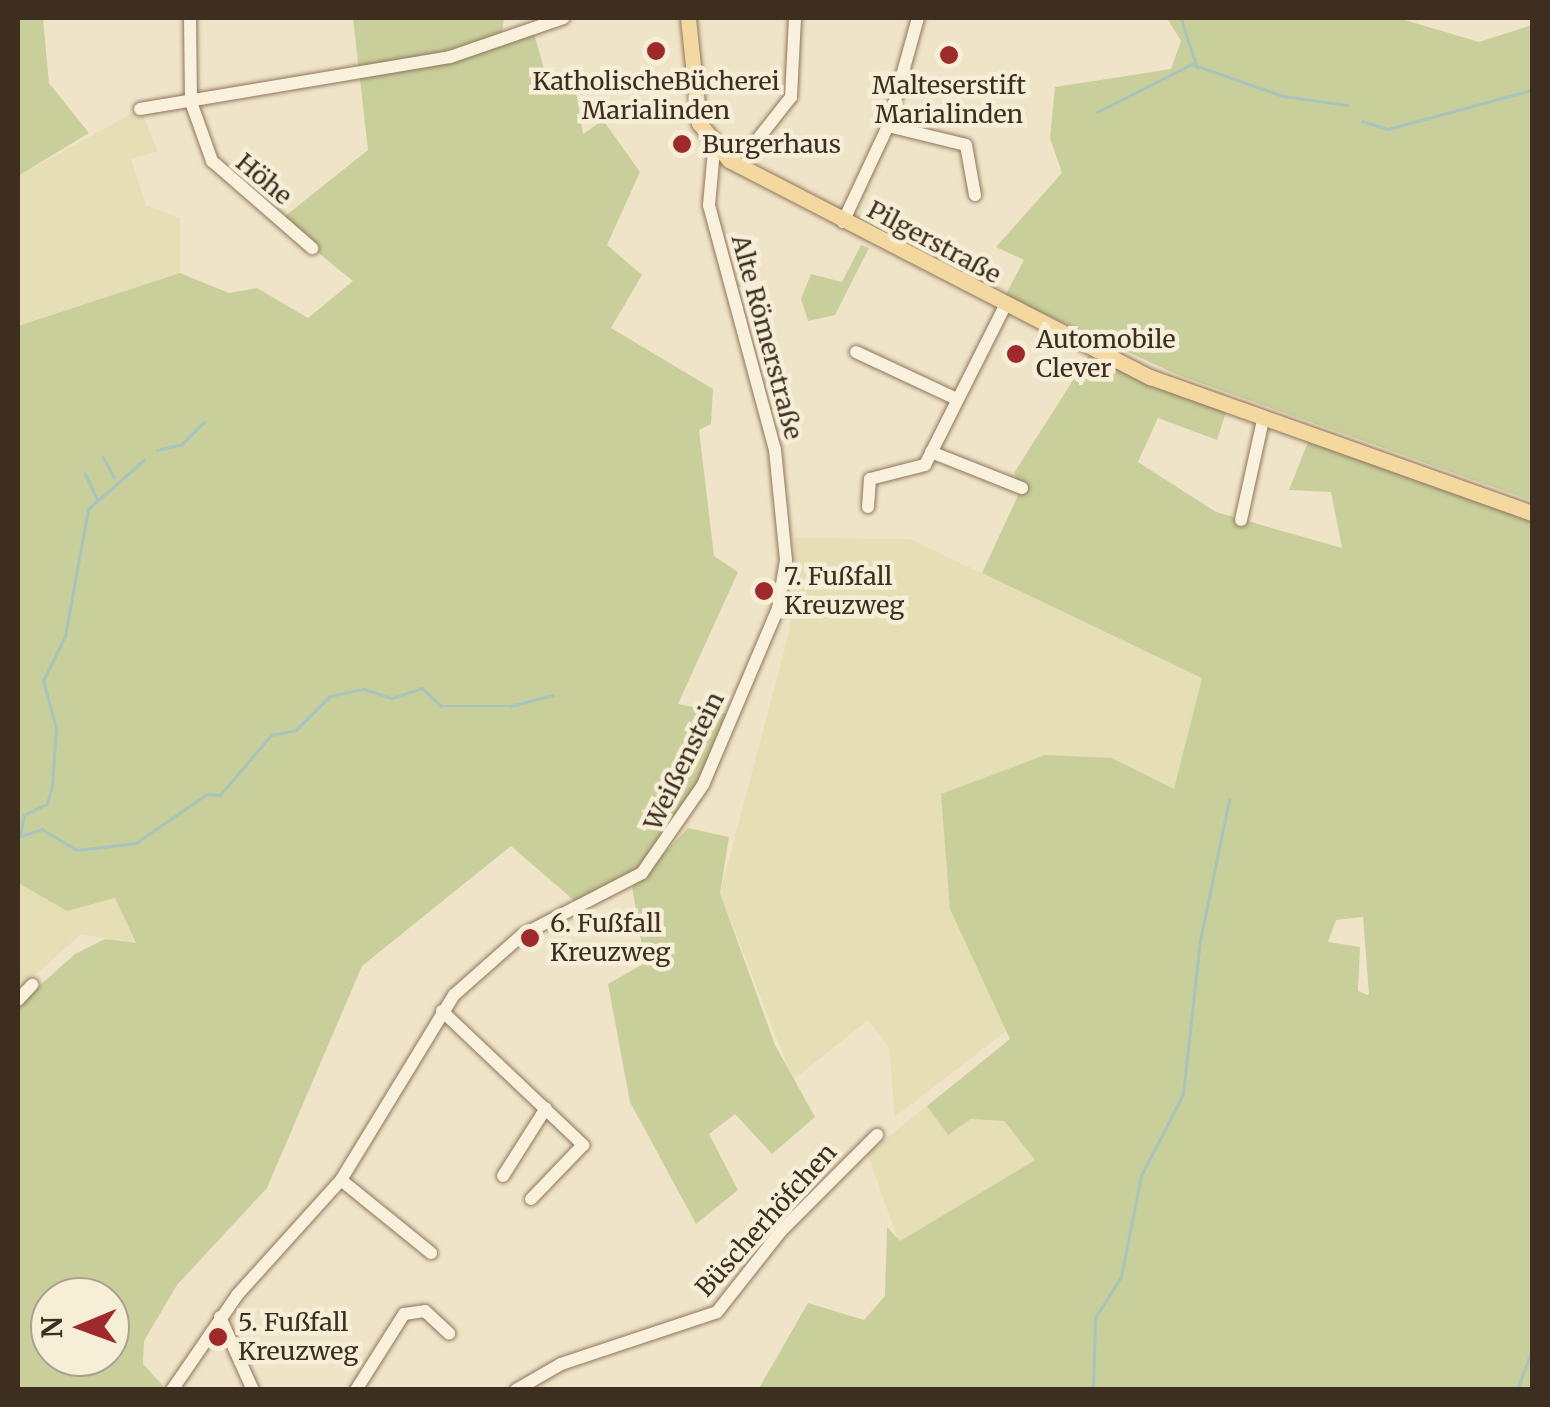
<!DOCTYPE html>
<meta charset="utf-8">
<style>
body{margin:0}
#map{position:relative;width:1550px;height:1407px;overflow:hidden;background:#f0e4c8;font-family:Merriweather,serif}
div>[style]{position:absolute}
[style*='--x']{left:calc(var(--x)*1px);top:calc(var(--y)*1px);width:calc(var(--w)*1px);rotate:calc(var(--a)*1deg)}
.farmland>*{inset:0;background:#e6deb5}
.green>*{inset:0;background:#c9cf9b}
.stream>*{height:2.5px;margin:-1.25px;padding:0 1.25px;transform-origin:1.25px;border-radius:1.25px;background:#a9c4bc}
.roads{filter:drop-shadow(0 0 2px #8d765c) drop-shadow(0 0 2px #8d765c)}
.minor>*{height:12px;margin:-6px;padding:0 6px;transform-origin:6px;border-radius:6px;background:#faf1dc}
.major>*{height:15px;margin:-7.5px;padding:0 7.5px;transform-origin:7.5px;border-radius:7.5px;background:#f3d9a0}
.dots>*{width:28px;height:28px;translate:-50% -50%;box-sizing:border-box;border:5px solid #f7eed8;border-radius:50%}
span{translate:-50% -50%;white-space:nowrap;text-align:center;line-height:1.15;-webkit-text-stroke:9px #f7eed8;paint-order:stroke}
.poi-label{font-size:25px;color:#3d2e20}
.left{translate:0 -50%;text-align:left}
.street-label{font-size:25px;color:#3d2e20}
.frame{position:absolute;inset:0;border:20px solid #3d2e20;pointer-events:none}
.north{position:absolute;left:30px;top:1277px;width:100px;height:100px;box-sizing:border-box;background:#f7eed8;border:2px solid #ada18e;border-radius:50%;rotate:269deg;font-size:28px;font-weight:700;line-height:40px;text-align:center;color:#3d2e20}
.north::after{content:'';display:block;margin:auto;width:35px;height:45px;background:#9e2a2b;clip-path:polygon(50% 0,100% 100%,50% 72%,0 100%)}
</style>
<div id="map">
<div class="farmland">
<div style="clip-path:polygon(140px 109px,158px 151px,131px 159px,146px 205px,180px 218px,180px 273px,18px 326px,18px 176px)"></div>
<div style="clip-path:polygon(795px 538px,910px 539px,1203px 678px,1174px 790px,1112px 758px,950px 909px,1010px 1028px,895px 1117px,889px 1047px,868px 1020px,793px 1080px,720px 893px,790px 629px)"></div>
<div style="clip-path:polygon(18px 883px,67px 911px,115px 898px,136px 944px,81px 934px,18px 991px)"></div>
<div style="clip-path:polygon(927px 1106px,948px 1135px,971px 1119px,1004px 1121px,1035px 1160px,899px 1242px,867px 1153px)"></div>
</div>
<div class="green">
<div style="clip-path:polygon(18px 18px,43px 18px,49px 83px,89px 133px,18px 176px)"></div>
<div style="clip-path:polygon(evenodd,353px 18px,504px 18px,501px 39px,533px 30px,549px 86px,575px 85px,583px 134px,603px 120px,640px 172px,607px 245px,642px 275px,611px 328px,713px 389px,711px 424px,699px 430px,714px 556px,738px 572px,678px 704px,728px 714px,678px 826px,650px 861px,577px 903px,511px 846px,362px 966px,267px 1188px,177px 1285px,144px 1341px,143px 1364px,166px 1389px,18px 1389px,18px 1005px,75px 954px,105px 939px,136px 943px,115px 898px,67px 911px,18px 883px,18px 326px,180px 273px,229px 293px,257px 288px,308px 318px,353px 281px,279px 221px,368px 150px,353px 18px,50px 1297px,110px 1297px,110px 1357px,50px 1357px,50px 1297px)"></div>
<div style="clip-path:polygon(1167px 18px,1398px 18px,1479px 42px,1532px 25px,1532px 501px,1178px 375px,1005px 296px,1024px 260px,996px 247px,1062px 173px,1050px 138px,1055px 87px,1171px 69px,1181px 41px)"></div>
<div style="clip-path:polygon(861px 245px,869px 248px,835px 315px,808px 321px,801px 299px,811px 274px,842px 282px)"></div>
<div style="clip-path:polygon(evenodd,1089px 355px,1226px 412px,1217px 440px,1158px 418px,1138px 462px,1216px 512px,1342px 548px,1331px 492px,1289px 490px,1308px 442px,1532px 519px,1532px 1389px,758px 1390px,808px 1303px,864px 1320px,885px 1296px,887px 1227px,900px 1241px,1035px 1160px,1004px 1121px,971px 1119px,948px 1135px,927px 1106px,1010px 1039px,950px 909px,941px 794px,1045px 755px,1112px 758px,1174px 789px,1202px 678px,982px 573px,1021px 489px,1014px 473px,1089px 355px,1363px 917px,1369px 994px,1368px 995px,1358px 991px,1360px 947px,1328px 942px,1336px 920px,1363px 917px)"></div>
<div style="clip-path:polygon(688px 828px,729px 837px,720px 893px,775px 1045px,815px 1117px,772px 1154px,735px 1114px,709px 1134px,738px 1190px,696px 1224px,630px 1102px,608px 984px,645px 963px,632px 887px)"></div>
</div>
<div class="stream">
<div style="--x:1181;--y:18;--w:52;--a:71.9"></div>
<div style="--x:1097;--y:112;--w:106;--a:-26.8"></div>
<div style="--x:1192;--y:64;--w:96;--a:19.4"></div>
<div style="--x:1283;--y:96;--w:65;--a:8"></div>
<div style="--x:1362;--y:121;--w:27;--a:17"></div>
<div style="--x:1388;--y:129;--w:149;--a:-15.2"></div>
<div style="--x:157;--y:450;--w:26;--a:-13"></div>
<div style="--x:182;--y:444;--w:31;--a:-45"></div>
<div style="--x:103;--y:457;--w:23;--a:61"></div>
<div style="--x:85;--y:473;--w:29;--a:65"></div>
<div style="--x:20;--y:836;--w:21;--a:-79"></div>
<div style="--x:24;--y:815;--w:25;--a:-26"></div>
<div style="--x:47;--y:804;--w:20;--a:-75"></div>
<div style="--x:52;--y:785;--w:57;--a:-86"></div>
<div style="--x:56;--y:728;--w:49;--a:-105.5"></div>
<div style="--x:43;--y:681;--w:50;--a:-63.9"></div>
<div style="--x:65;--y:636;--w:129;--a:-79.7"></div>
<div style="--x:88;--y:509;--w:74;--a:-41.2"></div>
<div style="--x:18;--y:837;--w:25;--a:-18"></div>
<div style="--x:42;--y:829;--w:41;--a:31"></div>
<div style="--x:77;--y:850;--w:59;--a:-6.8"></div>
<div style="--x:136;--y:843;--w:86;--a:-34.6"></div>
<div style="--x:207;--y:794;--w:13;--a:4"></div>
<div style="--x:220;--y:795;--w:79;--a:-49.6"></div>
<div style="--x:271;--y:735;--w:25;--a:-11"></div>
<div style="--x:296;--y:730;--w:48;--a:-45"></div>
<div style="--x:330;--y:696;--w:35;--a:-12"></div>
<div style="--x:364;--y:689;--w:29;--a:18"></div>
<div style="--x:392;--y:698;--w:32;--a:-18"></div>
<div style="--x:422;--y:688;--w:26;--a:43"></div>
<div style="--x:441;--y:706;--w:70;--a:0"></div>
<div style="--x:511;--y:706;--w:43;--a:-14.7"></div>
<div style="--x:1093;--y:1390;--w:72;--a:-88.4"></div>
<div style="--x:1095;--y:1318;--w:49;--a:-57.6"></div>
<div style="--x:1121;--y:1277;--w:103;--a:-78.8"></div>
<div style="--x:1141;--y:1176;--w:92;--a:-62.9"></div>
<div style="--x:1183;--y:1094;--w:154;--a:-83.7"></div>
<div style="--x:1200;--y:941;--w:144;--a:-78.4"></div>
<div style="--x:1517;--y:1390;--w:44;--a:-69.9"></div>
</div>
<div class="roads">
<div class="minor">
<div style="--x:190;--y:18;--w:84;--a:89.3"></div>
<div style="--x:191;--y:102;--w:63;--a:70.4"></div>
<div style="--x:212;--y:161;--w:133;--a:41"></div>
<div style="--x:140;--y:109;--w:314;--a:-9.5"></div>
<div style="--x:450;--y:57;--w:120;--a:-19"></div>
<div style="--x:888;--y:126;--w:80;--a:13.7"></div>
<div style="--x:966;--y:145;--w:51;--a:79.8"></div>
<div style="--x:754;--y:144;--w:60;--a:-51.8"></div>
<div style="--x:791;--y:97;--w:79;--a:-87.1"></div>
<div style="--x:843;--y:222;--w:106;--a:-64.9"></div>
<div style="--x:888;--y:126;--w:112;--a:-74.5"></div>
<div style="--x:856;--y:352;--w:111;--a:25"></div>
<div style="--x:931;--y:452;--w:98;--a:21.6"></div>
<div style="--x:868;--y:507;--w:28;--a:-86"></div>
<div style="--x:870;--y:479;--w:57;--a:-14.3"></div>
<div style="--x:925;--y:465;--w:176;--a:-63.3"></div>
<div style="--x:1241;--y:520;--w:102;--a:-77.6"></div>
<div style="--x:18;--y:1000;--w:21;--a:-47"></div>
<div style="--x:442;--y:1011;--w:195;--a:43.5"></div>
<div style="--x:583;--y:1145;--w:75;--a:133.9"></div>
<div style="--x:503;--y:1176;--w:80;--a:-57.7"></div>
<div style="--x:341;--y:1180;--w:116;--a:39"></div>
<div style="--x:220;--y:1317;--w:80;--a:65.7"></div>
<div style="--x:172;--y:1390;--w:116;--a:-55.5"></div>
<div style="--x:238;--y:1294;--w:154;--a:-47.9"></div>
<div style="--x:341;--y:1180;--w:217;--a:-58.6"></div>
<div style="--x:454;--y:995;--w:91;--a:-41.4"></div>
<div style="--x:522;--y:935;--w:135;--a:-27.3"></div>
<div style="--x:642;--y:873;--w:107;--a:-55.3"></div>
<div style="--x:703;--y:785;--w:192;--a:-67"></div>
<div style="--x:778;--y:608;--w:49;--a:-80.5"></div>
<div style="--x:786;--y:560;--w:111;--a:-95.7"></div>
<div style="--x:775;--y:450;--w:254;--a:-105.1"></div>
<div style="--x:709;--y:205;--w:55;--a:-84.8"></div>
<div style="--x:356;--y:1390;--w:90;--a:-57.7"></div>
<div style="--x:404;--y:1314;--w:21;--a:-8"></div>
<div style="--x:425;--y:1311;--w:33;--a:43"></div>
<div style="--x:516;--y:1390;--w:52;--a:-30"></div>
<div style="--x:561;--y:1364;--w:164;--a:-18.4"></div>
<div style="--x:717;--y:1312;--w:103;--a:-51.7"></div>
<div style="--x:781;--y:1231;--w:136;--a:-45"></div>
</div>
<div class="major">
<div style="--x:688;--y:18;--w:106;--a:84"></div>
<div style="--x:699;--y:123;--w:48;--a:51"></div>
<div style="--x:729;--y:160;--w:474;--a:27.3"></div>
<div style="--x:1150;--y:377;--w:405;--a:19.6"></div>
</div>
</div>
<div class="dots">
<div style="left:656px;top:51px;background:#9e2a2b"></div>
<div style="left:949px;top:55px;background:#9e2a2b"></div>
<div style="left:682px;top:144px;background:#9e2a2b"></div>
<div style="left:1016px;top:354px;background:#9e2a2b"></div>
<div style="left:764px;top:591px;background:#9e2a2b"></div>
<div style="left:530px;top:938px;background:#9e2a2b"></div>
<div style="left:218px;top:1337px;background:#9e2a2b"></div>
</div>
<div class="poi-label">
<span style="left:656px;top:96px">KatholischeBücherei<br>Marialinden</span>
<span style="left:949px;top:100px">Malteserstift<br>Marialinden</span>
<span class="left" style="left:702px;top:144px">Burgerhaus</span>
<span class="left" style="left:1036px;top:354px">Automobile<br>Clever</span>
<span class="left" style="left:784px;top:591px">7. Fußfall<br>Kreuzweg</span>
<span class="left" style="left:550px;top:938px">6. Fußfall<br>Kreuzweg</span>
<span class="left" style="left:238px;top:1337px">5. Fußfall<br>Kreuzweg</span>
</div>
<div class="street-label">
<span style="left:264px;top:179px;rotate:40deg">Höhe</span>
<span style="left:934px;top:242px;rotate:28deg">Pilgerstraße</span>
<span style="left:767px;top:337px;rotate:75deg">Alte Römerstraße</span>
<span style="left:684px;top:761px;rotate:-64deg">Weißenstein</span>
<span style="left:766px;top:1220px;rotate:-48deg">Büscherhöfchen</span>
</div>
<div class="frame"></div>
<div class="north">N</div>
</div>
